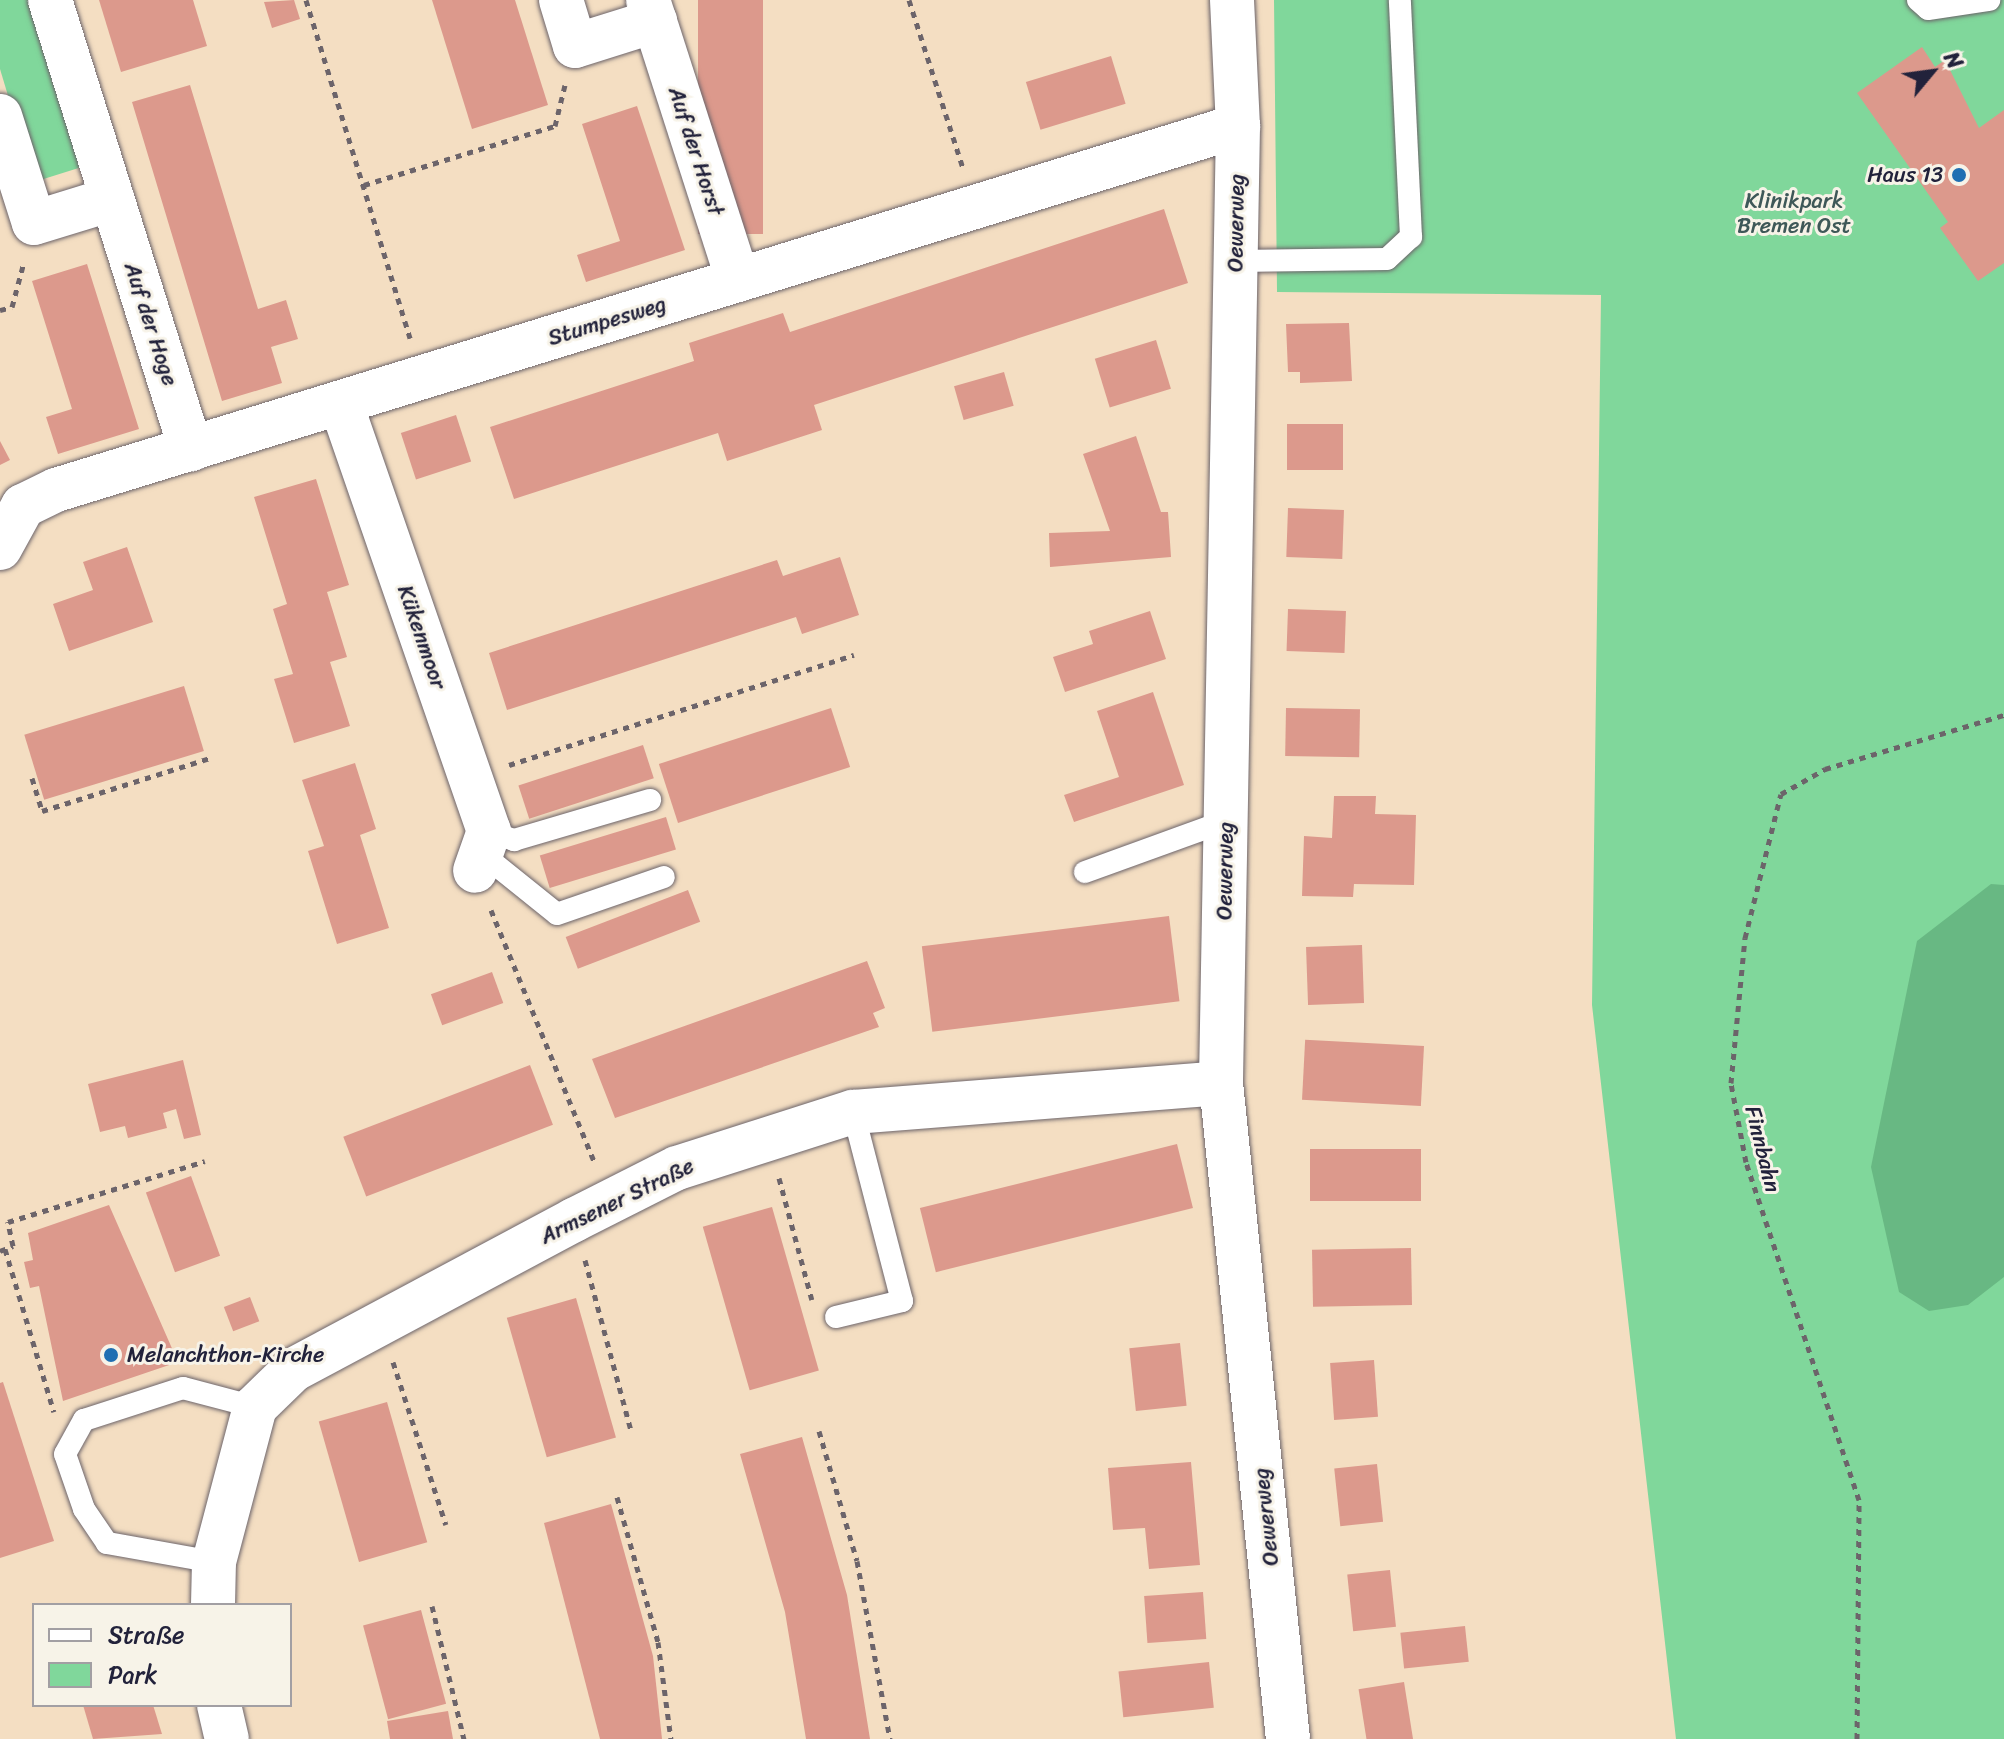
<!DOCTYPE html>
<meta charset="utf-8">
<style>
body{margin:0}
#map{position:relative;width:2004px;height:1739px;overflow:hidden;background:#f4dec2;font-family:Sriracha,sans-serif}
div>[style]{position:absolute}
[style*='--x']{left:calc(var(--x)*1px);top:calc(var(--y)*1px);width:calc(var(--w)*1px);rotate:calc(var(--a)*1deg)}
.green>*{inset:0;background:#80d79b}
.forest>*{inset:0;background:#68b883}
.building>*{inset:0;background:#dc998c;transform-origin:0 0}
.path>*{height:5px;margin-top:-2.5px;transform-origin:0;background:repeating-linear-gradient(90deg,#6c646a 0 6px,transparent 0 12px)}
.roads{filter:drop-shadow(0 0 2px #6c646a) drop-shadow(0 0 2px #6c646a)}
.service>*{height:22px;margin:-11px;padding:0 11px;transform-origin:11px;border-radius:11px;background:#fff}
.minor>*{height:44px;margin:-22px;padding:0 22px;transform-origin:22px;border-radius:22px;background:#fff}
.dots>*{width:22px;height:22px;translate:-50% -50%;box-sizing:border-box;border:4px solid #f7f3e8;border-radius:50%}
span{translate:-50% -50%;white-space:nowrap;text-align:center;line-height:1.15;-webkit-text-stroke:6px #f7f3e8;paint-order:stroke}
.street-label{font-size:22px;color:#22223b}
.poi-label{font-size:22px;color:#22223b}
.right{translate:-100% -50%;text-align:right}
.left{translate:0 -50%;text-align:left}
.park-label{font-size:22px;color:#3e5858}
.legend{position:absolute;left:32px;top:1603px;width:260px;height:104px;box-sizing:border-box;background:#f7f3e8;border:2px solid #a29fa3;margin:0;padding:10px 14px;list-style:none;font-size:24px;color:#22223b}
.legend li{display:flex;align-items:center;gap:16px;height:40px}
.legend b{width:40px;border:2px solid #a29fa3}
.north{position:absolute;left:1892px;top:32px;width:80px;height:80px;-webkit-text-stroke:6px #f7f3e8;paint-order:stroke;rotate:61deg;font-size:22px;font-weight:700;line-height:32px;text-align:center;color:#22223b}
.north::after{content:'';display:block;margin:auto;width:28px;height:36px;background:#22223b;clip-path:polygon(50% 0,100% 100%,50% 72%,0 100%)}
</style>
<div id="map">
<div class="green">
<div style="clip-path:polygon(0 0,35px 0,85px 166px,34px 182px,0 69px)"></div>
<div style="clip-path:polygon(1274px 0,2004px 0,2004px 1739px,1676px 1739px,1592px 1005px,1601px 295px,1277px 292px)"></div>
</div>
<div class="forest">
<div style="clip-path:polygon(1991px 884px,2004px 885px,2004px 1277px,1968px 1305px,1929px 1311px,1899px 1292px,1871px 1167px,1917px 941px)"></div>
</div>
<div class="building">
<div style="clip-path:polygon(99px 0,193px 0,207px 46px,121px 72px)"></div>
<div style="clip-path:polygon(294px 0,300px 19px,272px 28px,264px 2px)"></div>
<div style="clip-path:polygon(432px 0,515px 0,548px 105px,472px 129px)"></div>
<div style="left:698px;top:0;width:65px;height:234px"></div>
<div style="clip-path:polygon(1922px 47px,1935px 67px,1945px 60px,1979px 128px,2004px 110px,2004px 263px,1978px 281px,1940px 228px,1948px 222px,1857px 93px)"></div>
<div style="left:1111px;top:56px;width:50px;height:89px;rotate:73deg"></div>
<div style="clip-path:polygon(190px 85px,258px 309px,286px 300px,298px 339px,271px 347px,282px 383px,222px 401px,132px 102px)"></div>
<div style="clip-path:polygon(637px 106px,685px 250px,586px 282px,577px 255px,620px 241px,582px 124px)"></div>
<div style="clip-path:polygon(1164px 209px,1188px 283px,814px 405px,822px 430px,727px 461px,718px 433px,514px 499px,490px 427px,694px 361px,689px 343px,783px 313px,790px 332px)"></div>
<div style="clip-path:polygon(87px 264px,139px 429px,58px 454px,46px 417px,72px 409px,32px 281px)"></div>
<div style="clip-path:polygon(1349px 323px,1352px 381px,1300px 383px,1300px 372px,1288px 372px,1286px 324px)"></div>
<div style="left:1156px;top:340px;width:51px;height:64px;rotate:73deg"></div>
<div style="left:1004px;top:372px;width:35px;height:52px;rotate:74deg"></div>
<div style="left:456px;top:415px;width:49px;height:58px;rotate:72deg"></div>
<div style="left:1287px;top:424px;width:56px;height:46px"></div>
<div style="clip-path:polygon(1136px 436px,1161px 512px,1168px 512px,1171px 557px,1050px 567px,1049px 533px,1110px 531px,1083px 454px)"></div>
<div style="clip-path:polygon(0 441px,10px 460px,0 465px)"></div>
<div style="clip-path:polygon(316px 479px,349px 585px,327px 592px,347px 657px,330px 662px,350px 726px,294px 743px,274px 679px,293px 674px,273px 609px,287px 604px,254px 497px)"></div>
<div style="left:1288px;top:508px;width:56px;height:49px;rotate:2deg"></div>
<div style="clip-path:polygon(127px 547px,153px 622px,69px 651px,53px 604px,93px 590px,83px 562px)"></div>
<div style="clip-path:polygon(840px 557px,859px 615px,802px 634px,796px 617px,507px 710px,489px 653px,777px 560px,783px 576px)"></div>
<div style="left:1288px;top:609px;width:58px;height:42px;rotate:2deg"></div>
<div style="clip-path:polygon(1150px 611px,1166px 659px,1065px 692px,1053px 657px,1093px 644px,1089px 631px)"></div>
<div style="left:184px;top:686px;width:68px;height:167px;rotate:73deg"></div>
<div style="clip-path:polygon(1153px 692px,1184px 785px,1074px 822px,1064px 795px,1119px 777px,1097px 711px)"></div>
<div style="left:831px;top:708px;width:62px;height:181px;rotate:72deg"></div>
<div style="left:1286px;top:708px;width:74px;height:48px;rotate:1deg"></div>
<div style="left:643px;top:745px;width:35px;height:131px;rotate:72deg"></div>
<div style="clip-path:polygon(355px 763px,376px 829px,360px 835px,389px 928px,337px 944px,308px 851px,324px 846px,302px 780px)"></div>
<div style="clip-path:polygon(1334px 796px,1376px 796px,1375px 814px,1416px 815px,1414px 885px,1354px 884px,1353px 897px,1302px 896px,1304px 836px,1332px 838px)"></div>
<div style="left:666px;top:817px;width:34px;height:132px;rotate:73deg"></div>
<div style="left:688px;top:890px;width:34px;height:131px;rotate:69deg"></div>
<div style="left:1169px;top:916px;width:86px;height:249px;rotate:83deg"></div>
<div style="left:1362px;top:945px;width:58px;height:56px;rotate:88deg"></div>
<div style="clip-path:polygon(867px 961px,885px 1008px,873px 1013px,879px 1027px,615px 1118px,592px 1059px)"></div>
<div style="left:492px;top:972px;width:33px;height:65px;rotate:70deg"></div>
<div style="left:1424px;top:1046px;width:60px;height:119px;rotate:93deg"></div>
<div style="clip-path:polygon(183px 1060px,201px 1135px,184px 1139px,176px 1109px,163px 1113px,167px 1128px,128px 1138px,125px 1126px,100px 1132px,88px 1084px)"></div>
<div style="left:530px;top:1065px;width:64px;height:200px;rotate:69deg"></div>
<div style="left:1177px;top:1144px;width:66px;height:265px;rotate:76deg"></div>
<div style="left:1421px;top:1149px;width:52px;height:111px;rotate:90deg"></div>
<div style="left:191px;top:1176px;width:85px;height:48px;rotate:70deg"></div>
<div style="clip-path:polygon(109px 1205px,178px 1362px,63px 1401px,39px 1286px,30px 1288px,24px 1262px,33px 1260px,28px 1233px)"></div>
<div style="left:772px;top:1207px;width:170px;height:72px;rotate:74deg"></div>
<div style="left:1411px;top:1248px;width:57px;height:99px;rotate:89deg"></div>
<div style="left:250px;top:1297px;width:26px;height:28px;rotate:69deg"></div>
<div style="left:576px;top:1298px;width:145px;height:72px;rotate:74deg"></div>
<div style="left:1180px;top:1343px;width:63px;height:51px;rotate:84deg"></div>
<div style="left:1374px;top:1360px;width:57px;height:44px;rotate:86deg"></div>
<div style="clip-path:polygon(3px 1382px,54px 1541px,0 1558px,0 1383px)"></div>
<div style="left:387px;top:1402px;width:146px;height:71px;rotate:74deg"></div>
<div style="clip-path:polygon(802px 1437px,847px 1595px,870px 1739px,806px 1739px,785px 1612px,740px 1454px)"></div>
<div style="clip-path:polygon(1191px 1462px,1200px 1565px,1149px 1569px,1145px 1528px,1113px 1530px,1108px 1468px)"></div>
<div style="left:1377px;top:1464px;width:58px;height:43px;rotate:84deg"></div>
<div style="clip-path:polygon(611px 1504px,653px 1656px,662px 1739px,600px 1739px,544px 1523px)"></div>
<div style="left:1390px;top:1570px;width:57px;height:43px;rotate:84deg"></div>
<div style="left:1203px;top:1592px;width:47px;height:59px;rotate:86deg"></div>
<div style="left:421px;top:1610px;width:97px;height:60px;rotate:75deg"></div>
<div style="left:1465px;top:1626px;width:36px;height:65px;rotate:84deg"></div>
<div style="left:1209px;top:1662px;width:46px;height:91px;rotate:84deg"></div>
<div style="left:1404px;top:1682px;width:58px;height:46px;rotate:81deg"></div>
<div style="clip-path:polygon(83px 1705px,153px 1705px,162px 1734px,93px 1739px)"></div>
<div style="clip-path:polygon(448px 1711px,453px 1739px,390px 1739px,387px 1721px)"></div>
</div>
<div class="path">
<div style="--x:306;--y:0;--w:354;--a:72.9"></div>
<div style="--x:909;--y:0;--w:176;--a:72.2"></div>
<div style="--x:364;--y:185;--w:200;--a:-17.2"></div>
<div style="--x:555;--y:126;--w:42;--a:-76.3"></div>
<div style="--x:0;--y:310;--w:12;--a:-14"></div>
<div style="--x:12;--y:307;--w:47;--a:-75.1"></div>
<div style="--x:509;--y:765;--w:362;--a:-17.7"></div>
<div style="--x:32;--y:778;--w:34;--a:73"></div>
<div style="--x:42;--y:811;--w:179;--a:-17.5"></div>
<div style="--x:491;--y:910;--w:274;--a:67.7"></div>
<div style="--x:779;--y:1178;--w:126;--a:74.9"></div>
<div style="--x:5;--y:1249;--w:170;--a:73.3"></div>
<div style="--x:0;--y:1251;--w:14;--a:-21"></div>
<div style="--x:13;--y:1246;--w:25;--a:-102"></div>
<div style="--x:8;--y:1222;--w:206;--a:-17.2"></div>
<div style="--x:585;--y:1260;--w:176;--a:74.9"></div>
<div style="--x:393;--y:1362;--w:171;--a:72"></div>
<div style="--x:819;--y:1431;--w:135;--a:73.7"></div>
<div style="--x:857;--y:1561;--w:181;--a:79.5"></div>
<div style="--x:617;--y:1497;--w:151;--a:74.2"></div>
<div style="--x:658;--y:1642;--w:98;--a:82.4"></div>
<div style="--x:432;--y:1606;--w:137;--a:76.5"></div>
<div style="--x:1857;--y:1739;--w:239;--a:-89.5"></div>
<div style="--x:1859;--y:1500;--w:356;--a:-108.5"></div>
<div style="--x:1746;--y:1162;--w:80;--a:-100.8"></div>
<div style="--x:1731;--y:1083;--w:146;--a:-84.5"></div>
<div style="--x:1745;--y:938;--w:148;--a:-76"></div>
<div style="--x:1781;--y:794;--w:51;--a:-29.6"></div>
<div style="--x:1825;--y:769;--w:187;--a:-16.8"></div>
</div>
<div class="roads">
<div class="service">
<div style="--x:1918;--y:0;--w:13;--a:42"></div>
<div style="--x:1928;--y:9;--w:62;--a:-8.4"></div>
<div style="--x:1235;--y:261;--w:152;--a:-0.8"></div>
<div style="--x:1387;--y:259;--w:33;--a:-43"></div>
<div style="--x:1411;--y:237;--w:237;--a:-92.7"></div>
<div style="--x:489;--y:831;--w:27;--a:20"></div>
<div style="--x:514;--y:840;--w:142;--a:-16.4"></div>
<div style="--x:481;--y:853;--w:97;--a:38.8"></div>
<div style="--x:557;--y:914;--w:113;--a:-19.1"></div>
<div style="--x:1085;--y:872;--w:150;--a:-19.9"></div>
<div style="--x:836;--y:1317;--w:68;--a:-13.6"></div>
<div style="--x:902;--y:1301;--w:195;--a:-104.5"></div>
<div style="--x:214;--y:1562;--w:109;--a:-169.9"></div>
<div style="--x:107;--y:1543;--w:41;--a:-124.1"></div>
<div style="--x:84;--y:1509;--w:58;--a:-109.1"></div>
<div style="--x:65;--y:1454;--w:39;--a:-61"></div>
<div style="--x:84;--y:1420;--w:104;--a:-17.9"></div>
<div style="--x:183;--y:1388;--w:74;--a:14.8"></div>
</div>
<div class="minor">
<div style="--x:50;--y:0;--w:471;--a:72.6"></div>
<div style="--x:561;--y:0;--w:48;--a:73.1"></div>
<div style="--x:575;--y:46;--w:84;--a:-17.4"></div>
<div style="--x:648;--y:0;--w:294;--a:72.2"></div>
<div style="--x:1232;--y:0;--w:126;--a:87.3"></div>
<div style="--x:1238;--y:126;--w:957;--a:91.02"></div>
<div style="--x:1221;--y:1083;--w:659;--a:84.17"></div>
<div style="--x:0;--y:116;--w:112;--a:72.4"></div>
<div style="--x:34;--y:223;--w:82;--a:-17.1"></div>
<div style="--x:341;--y:404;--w:452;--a:70.9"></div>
<div style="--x:489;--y:831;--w:42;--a:109.3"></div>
<div style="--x:0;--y:548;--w:48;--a:-61.3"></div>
<div style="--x:23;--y:506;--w:37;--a:-26"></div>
<div style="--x:56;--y:490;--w:1237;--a:-17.12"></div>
<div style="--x:213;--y:1605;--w:43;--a:-88.7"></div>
<div style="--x:214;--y:1562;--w:160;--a:-75.2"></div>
<div style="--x:255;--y:1407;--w:53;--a:-44.2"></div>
<div style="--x:293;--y:1370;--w:319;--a:-28.1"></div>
<div style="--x:574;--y:1220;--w:115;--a:-26.8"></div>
<div style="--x:677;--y:1168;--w:185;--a:-17.7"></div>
<div style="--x:853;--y:1112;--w:369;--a:-4.5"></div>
<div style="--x:219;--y:1705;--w:35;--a:77"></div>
</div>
</div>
<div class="dots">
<div style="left:1959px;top:175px;background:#1f6fb2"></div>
<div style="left:111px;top:1355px;background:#1f6fb2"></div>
</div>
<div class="street-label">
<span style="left:696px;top:151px;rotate:72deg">Auf der Horst</span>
<span style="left:1236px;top:223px;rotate:-89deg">Oewerweg</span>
<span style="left:607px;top:321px;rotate:-17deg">Stumpesweg</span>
<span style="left:151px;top:324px;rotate:72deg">Auf der Hoge</span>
<span style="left:422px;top:637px;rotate:71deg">Kükenmoor</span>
<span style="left:1225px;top:871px;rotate:-89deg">Oewerweg</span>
<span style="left:1763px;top:1149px;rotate:76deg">Finnbahn</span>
<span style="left:617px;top:1201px;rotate:-26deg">Armsener Straße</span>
<span style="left:1266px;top:1517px;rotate:-96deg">Oewerweg</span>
</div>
<div class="poi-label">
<span class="right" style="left:1943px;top:175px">Haus 13</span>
<span class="left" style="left:127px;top:1355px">Melanchthon-Kirche</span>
</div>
<div class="park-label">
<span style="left:1794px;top:213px">Klinikpark<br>Bremen Ost</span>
</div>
<ul class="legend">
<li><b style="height:10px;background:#fff"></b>Straße</li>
<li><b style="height:22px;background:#80d79b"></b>Park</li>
</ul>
<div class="north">N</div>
</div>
